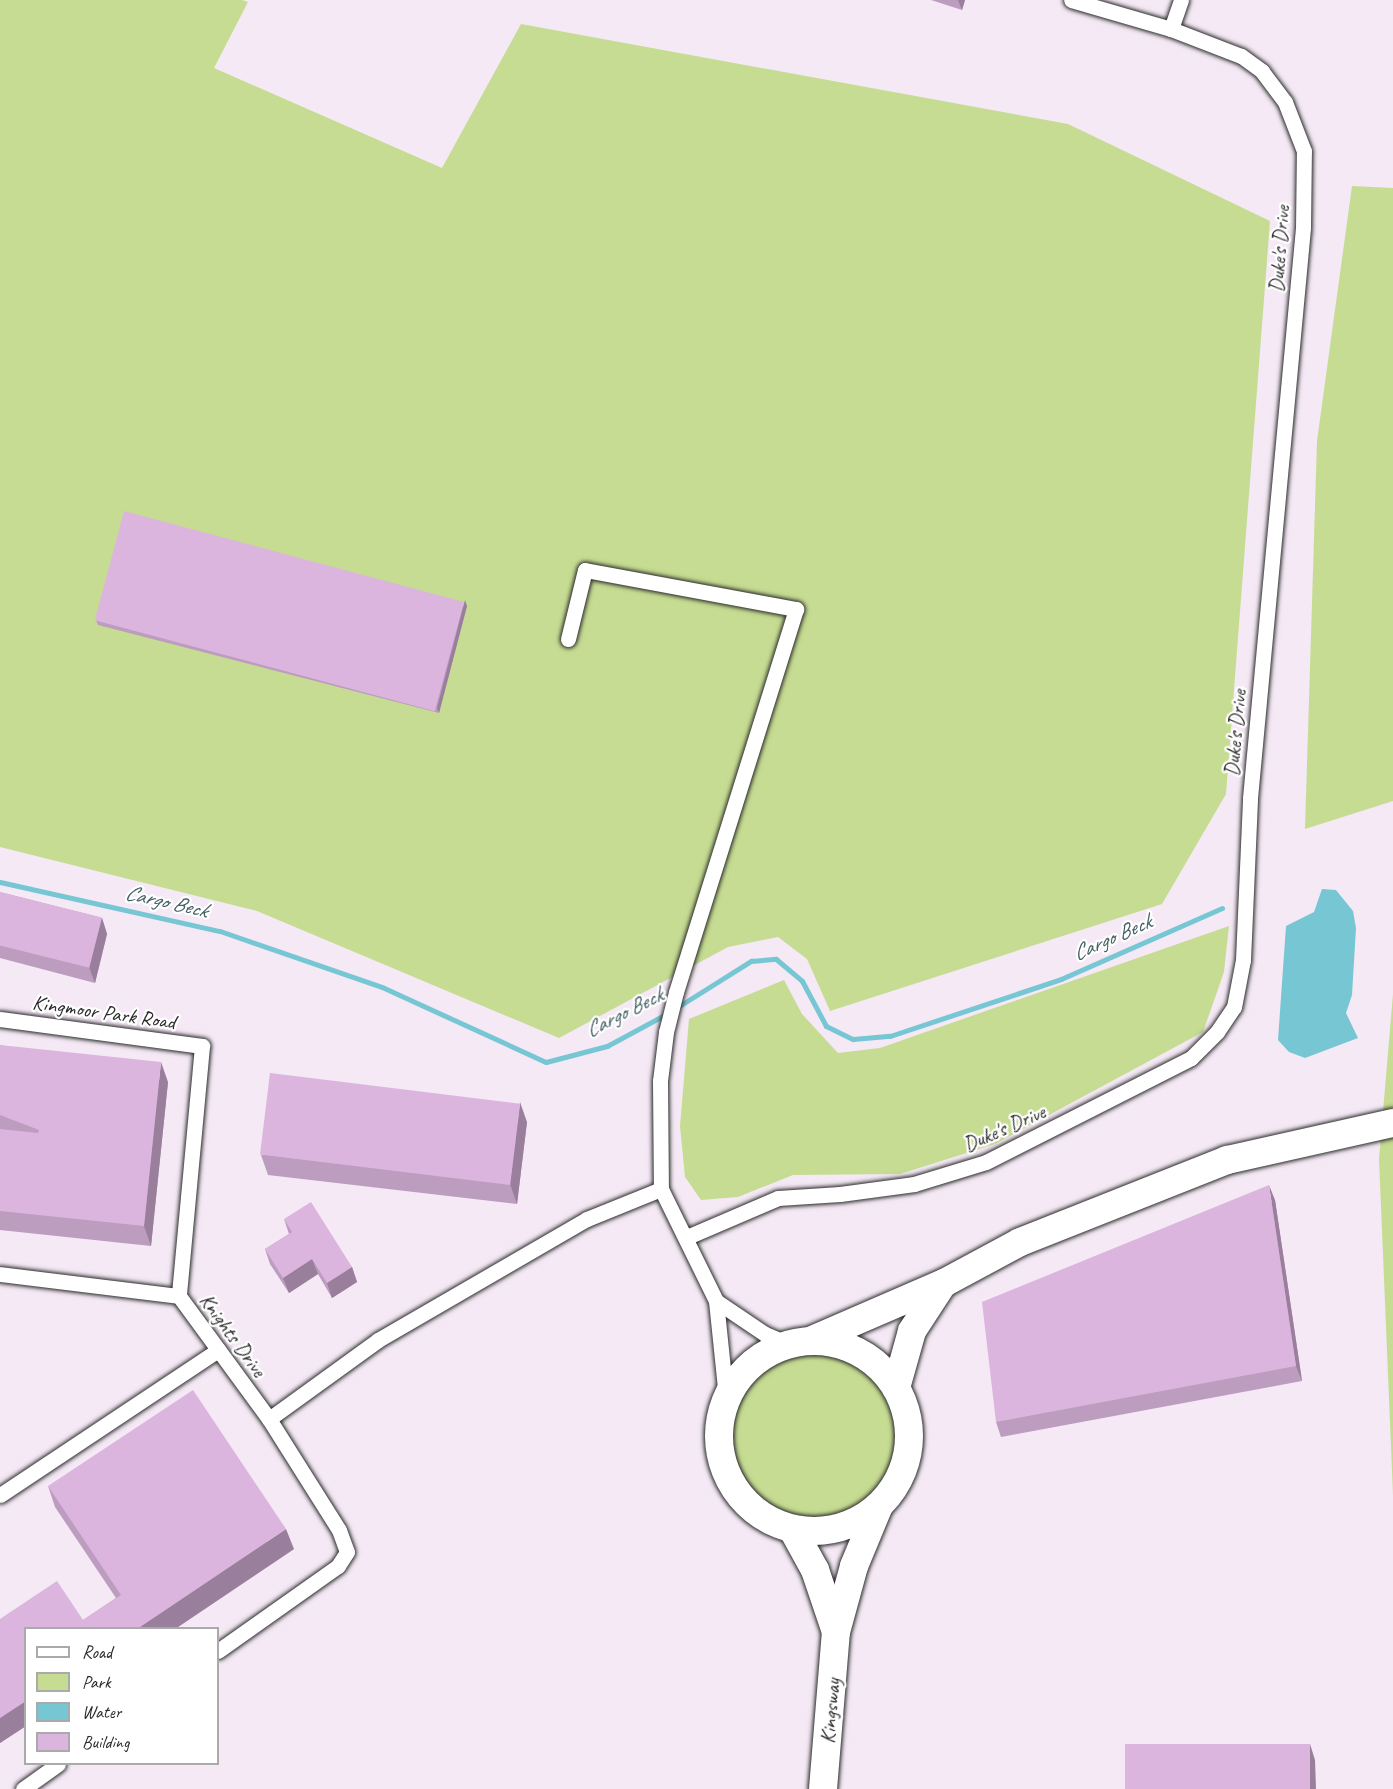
<!DOCTYPE html>
<style>
body{margin:0}
#map{position:relative;width:1393px;height:1789px;overflow:hidden;background:#f4e9f5;font-family:Caveat,sans-serif}
div>[style]{position:absolute}
[style*='--x']{left:calc(var(--x)*1px);top:calc(var(--y)*1px);width:calc(var(--w)*1px);rotate:calc(var(--a)*1deg)}
.green>*{inset:0;background:#c6dc92}
.round{border-radius:50%}
.water>*{inset:0;background:#77c6d4}
.stream>*{height:5px;margin:-2.5px;padding:0 2.5px;transform-origin:2.5px;border-radius:2.5px;background:#77c6d4}
.roads{filter:drop-shadow(0 0 2px #2b2b2b) drop-shadow(0 0 2px #2b2b2b)}
.street>*{height:15px;margin:-7.5px;padding:0 7.5px;transform-origin:7.5px;border-radius:7.5px;background:#fff}
.highway>*{height:28px;margin:-14px;padding:0 14px;transform-origin:14px;border-radius:14px;background:#fff}
.highway>.ring{margin:-14px;padding:0;box-sizing:content-box;background:none;border:28px solid #fff;border-radius:50%}
.wall>*{inset:0;background:#bc9cbf}
.shaded-wall>*{inset:0;background:#997f9b}
.building>*{inset:0;background:#dbb5de;transform-origin:0 0}
span{translate:-50% -50%;white-space:nowrap;text-align:center;line-height:1.15;-webkit-text-stroke:4.5px #fff;paint-order:stroke}
.street-label{font-size:21px;color:#2b2b2b}
.water-label{font-size:22px;color:#466166;font-style:italic}
.legend{position:absolute;left:24px;top:1627px;width:195px;height:138px;box-sizing:border-box;background:#fff;border:2px solid #aaa;margin:0;padding:8px 10px;list-style:none;font-size:18px;color:#2b2b2b}
.legend li{display:flex;align-items:center;gap:12px;height:30px}
.legend b{width:30px;border:2px solid #aaa}
</style>
<div id="map">
<div class="green">
<div style="clip-path:polygon(0 0,242px 0,248px 2px,214px 68px,442px 168px,521px 24px,1068px 124px,1270px 221px,1226px 794px,1162px 904px,830px 1011px,807px 959px,778px 937px,728px 947px,559px 1038px,257px 911px,0 847px)"></div>
<div style="clip-path:polygon(1352px 186px,1393px 188px,1393px 801px,1305px 829px,1317px 441px)"></div>
<div style="clip-path:polygon(1229px 926px,1224px 972px,1203px 1032px,995px 1144px,900px 1174px,793px 1175px,738px 1197px,701px 1200px,685px 1177px,680px 1126px,689px 1019px,784px 980px,802px 1014px,838px 1053px,880px 1048px)"></div>
<div style="clip-path:polygon(1393px 994px,1393px 1495px,1379px 1159px)"></div>
<div class="round" style="left:733px;top:1355px;width:162px;height:162px"></div>
</div>
<div class="water">
<div style="clip-path:polygon(1322px 889px,1336px 890px,1353px 911px,1356px 928px,1352px 995px,1346px 1013px,1358px 1038px,1305px 1058px,1289px 1052px,1278px 1040px,1286px 926px,1314px 912px)"></div>
</div>
<div class="stream">
<div style="--x:0;--y:882;--w:225;--a:12.6"></div>
<div style="--x:220;--y:931;--w:171;--a:19.1"></div>
<div style="--x:382;--y:987;--w:180;--a:24.6"></div>
<div style="--x:546;--y:1062;--w:63;--a:-14.7"></div>
<div style="--x:607;--y:1046;--w:69;--a:-28.4"></div>
<div style="--x:676;--y:1008;--w:89;--a:-32.1"></div>
<div style="--x:751;--y:961;--w:25;--a:-5"></div>
<div style="--x:776;--y:959;--w:34;--a:40"></div>
<div style="--x:802;--y:981;--w:51;--a:61.9"></div>
<div style="--x:826;--y:1026;--w:30;--a:26"></div>
<div style="--x:853;--y:1039;--w:37;--a:-5"></div>
<div style="--x:890;--y:1036;--w:180;--a:-18.4"></div>
<div style="--x:1061;--y:979;--w:176;--a:-23.8"></div>
</div>
<div class="roads">
<div class="street">
<div style="--x:1171;--y:29;--w:31;--a:-71"></div>
<div style="--x:568;--y:639;--w:71;--a:-76.2"></div>
<div style="--x:585;--y:570;--w:215;--a:10.5"></div>
<div style="--x:796;--y:609;--w:401;--a:107.4"></div>
<div style="--x:676;--y:992;--w:41;--a:104"></div>
<div style="--x:666;--y:1032;--w:49;--a:97"></div>
<div style="--x:660;--y:1081;--w:108;--a:89.5"></div>
<div style="--x:661;--y:1189;--w:125;--a:63.8"></div>
<div style="--x:716;--y:1301;--w:97;--a:84.1"></div>
<div style="--x:0;--y:1019;--w:204;--a:7.6"></div>
<div style="--x:202;--y:1046;--w:251;--a:95.3"></div>
<div style="--x:179;--y:1296;--w:152;--a:53.8"></div>
<div style="--x:269;--y:1419;--w:131;--a:57.8"></div>
<div style="--x:339;--y:1530;--w:23;--a:70"></div>
<div style="--x:347;--y:1552;--w:17;--a:123"></div>
<div style="--x:338;--y:1566;--w:147;--a:144.7"></div>
<div style="--x:687;--y:1237;--w:99;--a:-23.2"></div>
<div style="--x:778;--y:1198;--w:62;--a:-3.7"></div>
<div style="--x:840;--y:1194;--w:75;--a:-7.7"></div>
<div style="--x:914;--y:1184;--w:75;--a:-17"></div>
<div style="--x:986;--y:1162;--w:230;--a:-26.9"></div>
<div style="--x:1191;--y:1058;--w:37;--a:-45"></div>
<div style="--x:1217;--y:1032;--w:30;--a:-56"></div>
<div style="--x:1234;--y:1007;--w:48;--a:-79.2"></div>
<div style="--x:1243;--y:960;--w:162;--a:-87.5"></div>
<div style="--x:1250;--y:798;--w:572;--a:-84.69"></div>
<div style="--x:1303;--y:228;--w:77;--a:-89.3"></div>
<div style="--x:1304;--y:151;--w:53;--a:-111.2"></div>
<div style="--x:1285;--y:102;--w:39;--a:-127"></div>
<div style="--x:1262;--y:71;--w:26;--a:-144"></div>
<div style="--x:1241;--y:56;--w:75;--a:-158.9"></div>
<div style="--x:1171;--y:29;--w:104;--a:-163.8"></div>
<div style="--x:0;--y:1274;--w:180;--a:7"></div>
<div style="--x:716;--y:1301;--w:59;--a:34"></div>
<div style="--x:765;--y:1334;--w:26;--a:23"></div>
<div style="--x:269;--y:1419;--w:135;--a:-35.9"></div>
<div style="--x:378;--y:1340;--w:241;--a:-30.1"></div>
<div style="--x:587;--y:1219;--w:80;--a:-22.1"></div>
<div style="--x:0;--y:1495;--w:262;--a:-33.6"></div>
<div style="--x:23;--y:1789;--w:43;--a:-35.5"></div>
</div>
<div class="highway">
<div style="--x:812;--y:1340;--w:144;--a:-23.4"></div>
<div style="--x:944;--y:1283;--w:86;--a:-28.3"></div>
<div style="--x:1020;--y:1242;--w:223;--a:-21.6"></div>
<div style="--x:1227;--y:1160;--w:170;--a:-12.6"></div>
<div class="ring" style="left:719px;top:1341px;width:162px;height:162px"></div>
<div style="--x:896;--y:1388;--w:59;--a:-74.3"></div>
<div style="--x:912;--y:1331;--w:55;--a:-56.9"></div>
<div style="--x:793;--y:1530;--w:46;--a:61.2"></div>
<div style="--x:815;--y:1570;--w:65;--a:71.3"></div>
<div style="--x:823;--y:1789;--w:158;--a:-85.3"></div>
<div style="--x:836;--y:1632;--w:68;--a:-74.7"></div>
<div style="--x:854;--y:1566;--w:65;--a:-67.4"></div>
</div>
</div>
<div class="wall">
<div style="clip-path:polygon(931px 0,965px 0,962px 10px)"></div>
<div style="clip-path:polygon(467px 606px,439px 713px,98px 625px,96px 620px)"></div>
<div style="clip-path:polygon(0 892px,102px 918px,107px 934px,95px 983px,0 958px)"></div>
<div style="clip-path:polygon(0 1045px,168px 1082px,151px 1246px,0 1230px)"></div>
<div style="clip-path:polygon(527px 1122px,517px 1204px,268px 1175px,261px 1155px)"></div>
<div style="clip-path:polygon(1275px 1200px,1302px 1381px,1001px 1437px,996px 1422px)"></div>
<div style="clip-path:polygon(284px 1219px,352px 1267px,357px 1282px,332px 1298px,318px 1274px,289px 1293px,270px 1264px,265px 1249px,289px 1234px)"></div>
<div style="clip-path:polygon(48px 1486px,294px 1549px,175px 1629px,26px 1629px,26px 1726px,0 1743px,0 1619px,83px 1620px,116px 1598px,55px 1507px)"></div>
</div>
<div class="shaded-wall">
<div style="clip-path:polygon(958px 0,965px 0,962px 10px)"></div>
<div style="clip-path:polygon(465px 600px,467px 606px,439px 713px,437px 708px)"></div>
<div style="clip-path:polygon(102px 918px,107px 934px,95px 983px,89px 967px)"></div>
<div style="clip-path:polygon(161px 1062px,168px 1082px,151px 1246px,144px 1226px)"></div>
<div style="clip-path:polygon(520px 1102px,527px 1122px,517px 1204px,510px 1184px)"></div>
<div style="clip-path:polygon(1269px 1185px,1275px 1200px,1302px 1381px,1296px 1366px)"></div>
<div style="clip-path:polygon(312px 1259px,318px 1274px,289px 1293px,283px 1278px)"></div>
<div style="clip-path:polygon(352px 1267px,357px 1282px,332px 1298px,327px 1283px)"></div>
<div style="clip-path:polygon(286px 1529px,294px 1549px,175px 1629px,137px 1629px)"></div>
<div style="clip-path:polygon(26px 1701px,26px 1726px,0 1743px,0 1718px)"></div>
<div style="clip-path:polygon(1310px 1744px,1315px 1760px,1316px 1789px,1310px 1789px)"></div>
</div>
<div class="building">
<div style="left:124px;top:511px;width:352px;height:113px;rotate:15deg"></div>
<div style="left:0;top:892px;width:105px;height:52px;rotate:14deg"></div>
<div style="clip-path:polygon(0 1045px,161px 1062px,144px 1226px,0 1211px,0 1129px,38px 1133px,39px 1130px,0 1115px)"></div>
<div style="left:270px;top:1073px;width:252px;height:82px;rotate:7deg"></div>
<div style="clip-path:polygon(1269px 1185px,1296px 1366px,996px 1422px,982px 1302px)"></div>
<div style="clip-path:polygon(311px 1202px,352px 1267px,327px 1283px,312px 1259px,283px 1278px,265px 1249px,292px 1232px,284px 1219px)"></div>
<div style="clip-path:polygon(193px 1390px,286px 1529px,137px 1629px,26px 1629px,26px 1701px,0 1718px,0 1619px,57px 1581px,83px 1620px,121px 1595px,48px 1486px)"></div>
<div style="left:1310px;top:1744px;width:45px;height:185px;rotate:90deg"></div>
</div>
<div class="street-label">
<span style="left:1279px;top:249px;rotate:-86deg">Duke's Drive</span>
<span style="left:1235px;top:733px;rotate:-85deg">Duke's Drive</span>
<span style="left:104px;top:1012px;rotate:8deg">Kingmoor Park Road</span>
<span style="left:1004px;top:1128px;rotate:-24deg">Duke's Drive</span>
<span style="left:233px;top:1335px;rotate:54deg">Knights Drive</span>
<span style="left:830px;top:1711px;rotate:-85deg">Kingsway</span>
</div>
<div class="water-label">
<span style="left:166px;top:902px;rotate:13deg">Cargo Beck</span>
<span style="left:1112px;top:938px;rotate:-24deg">Cargo Beck</span>
<span style="left:624px;top:1013px;rotate:-27deg">Cargo Beck</span>
</div>
<ul class="legend">
<li><b style="height:8px;background:#fff"></b>Road</li>
<li><b style="height:16px;background:#c6dc92"></b>Park</li>
<li><b style="height:16px;background:#77c6d4"></b>Water</li>
<li><b style="height:16px;background:#dbb5de"></b>Building</li>
</ul>
</div>
